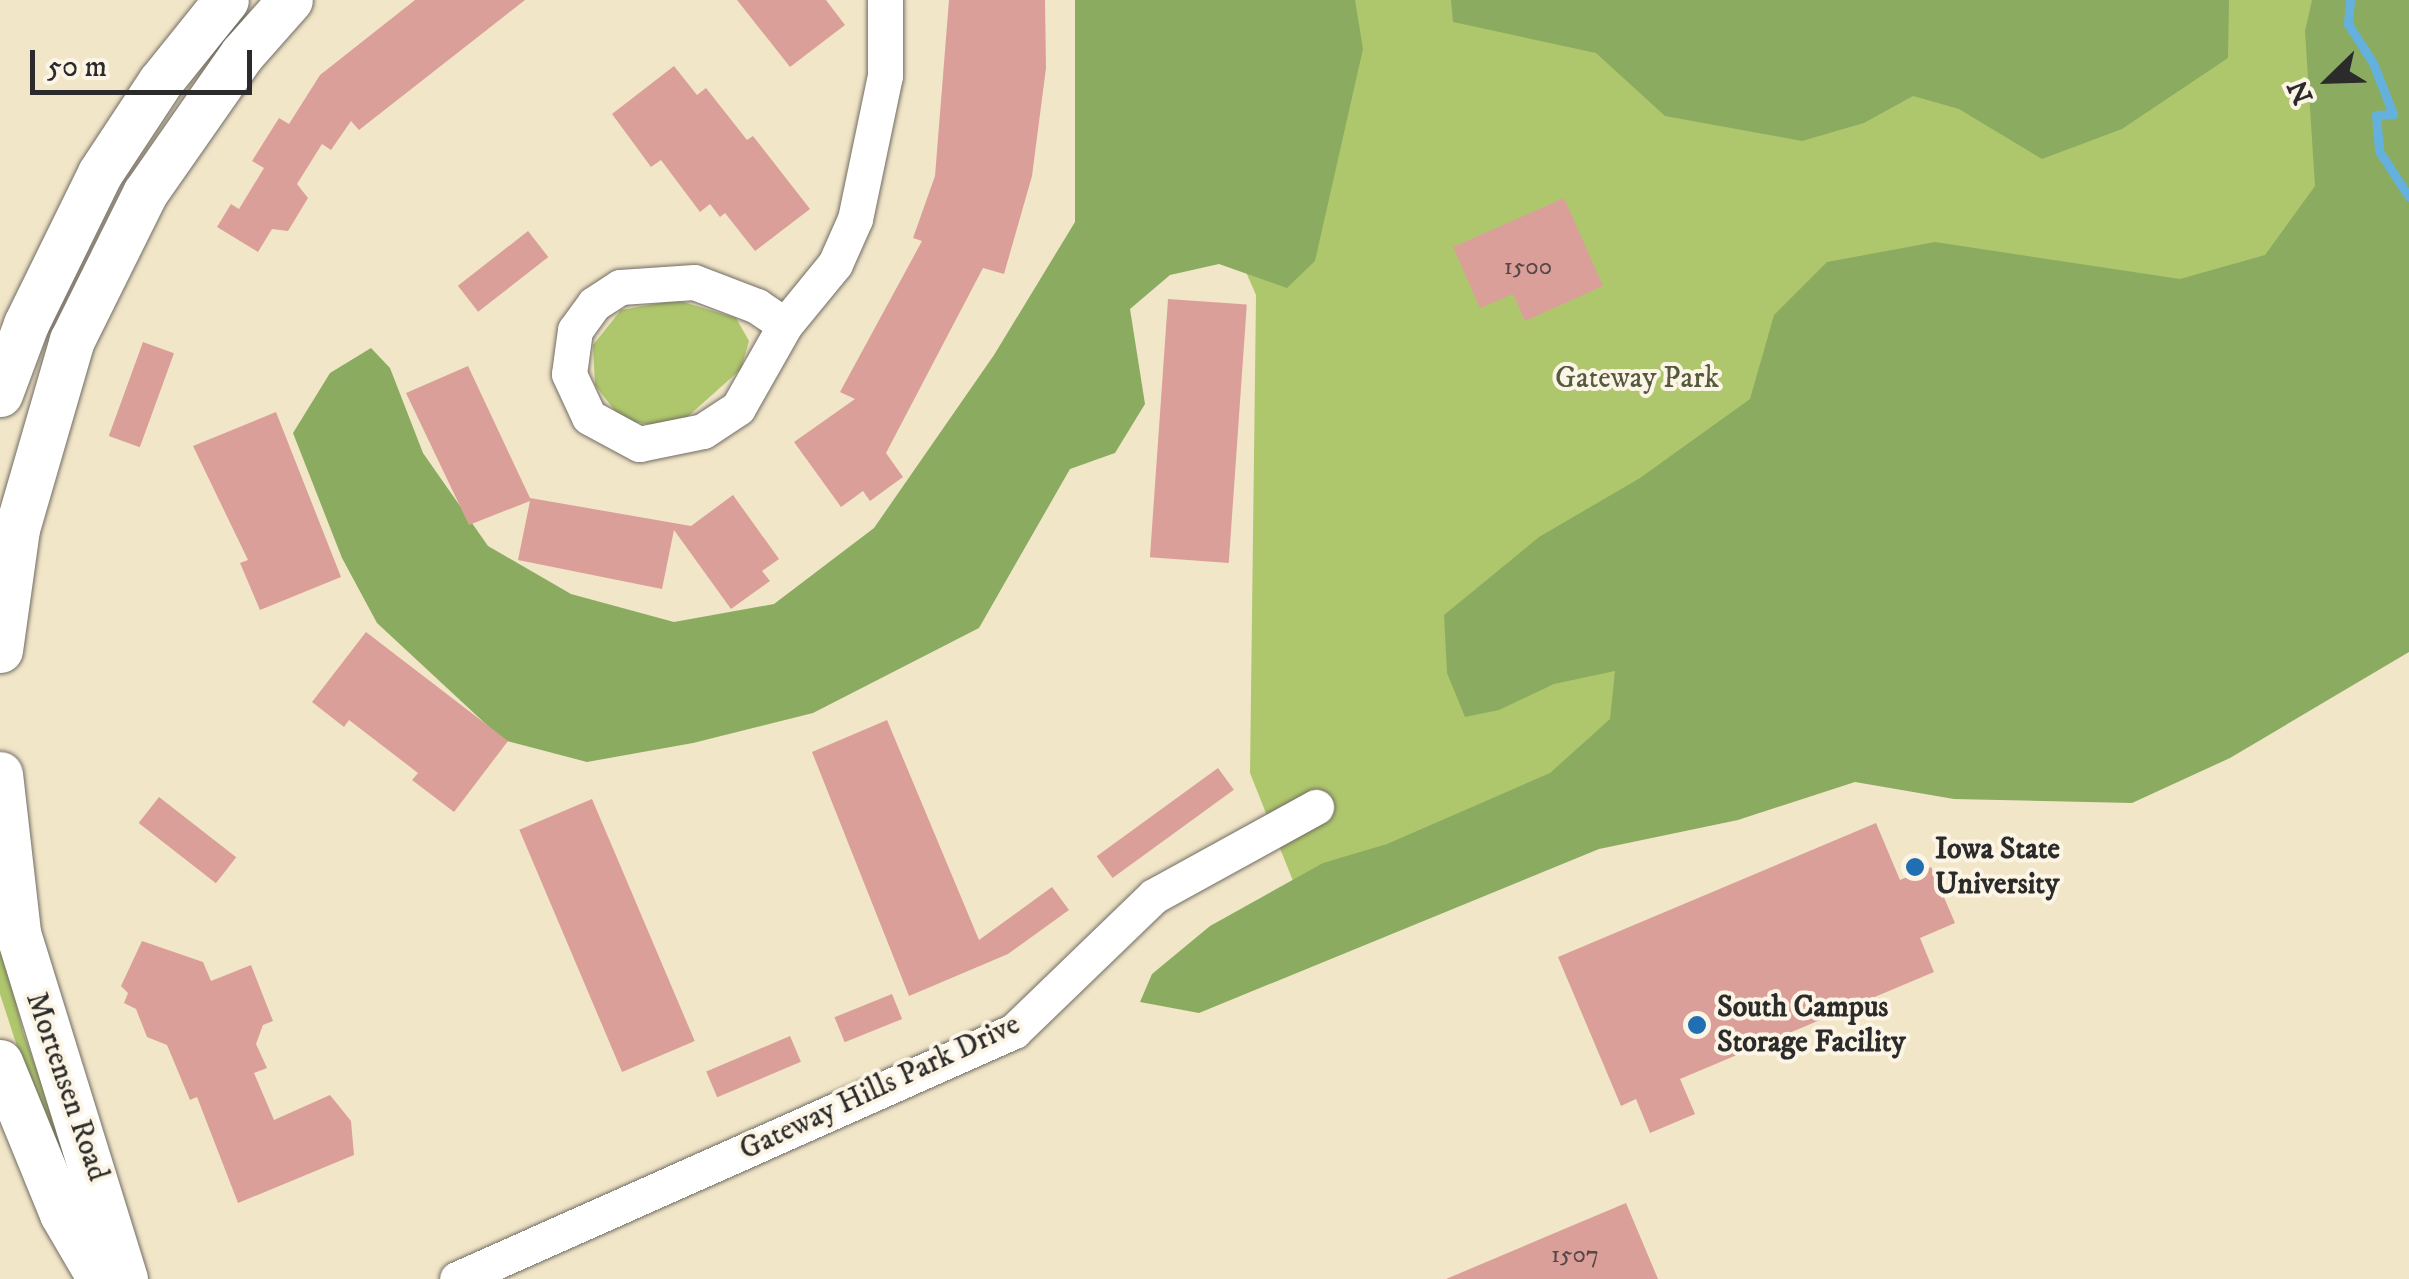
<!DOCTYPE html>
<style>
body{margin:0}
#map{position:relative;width:2409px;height:1279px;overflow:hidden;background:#f2e6c9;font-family:"IM FELL DW Pica",serif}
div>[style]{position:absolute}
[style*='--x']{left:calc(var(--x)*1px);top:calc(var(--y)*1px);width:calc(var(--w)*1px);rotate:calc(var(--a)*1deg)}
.green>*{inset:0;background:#afc76c}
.forest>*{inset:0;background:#8bac60}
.stream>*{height:9px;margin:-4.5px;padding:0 4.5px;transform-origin:4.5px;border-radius:4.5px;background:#64b1dd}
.building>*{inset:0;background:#db9f9a;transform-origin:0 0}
.roads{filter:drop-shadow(0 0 2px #716c62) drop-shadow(0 0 2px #716c62)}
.minor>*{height:35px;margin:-17.5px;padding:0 17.5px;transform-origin:17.5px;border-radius:17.5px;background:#fff}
.tertiary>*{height:45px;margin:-22.5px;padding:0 22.5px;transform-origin:22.5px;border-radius:22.5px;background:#fff}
.dots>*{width:28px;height:28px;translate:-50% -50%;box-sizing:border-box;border:5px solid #fcf5e5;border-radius:50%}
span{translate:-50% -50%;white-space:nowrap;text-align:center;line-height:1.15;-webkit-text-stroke:8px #fcf5e5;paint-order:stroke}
.number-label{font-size:25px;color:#574847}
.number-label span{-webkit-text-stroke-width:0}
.park-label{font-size:30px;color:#535a3e}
.poi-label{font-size:30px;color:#2b2b2b;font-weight:700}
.left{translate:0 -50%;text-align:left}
.street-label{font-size:30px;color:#2b2b2b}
.north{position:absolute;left:2279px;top:30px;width:100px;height:100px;-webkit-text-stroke:8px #fcf5e5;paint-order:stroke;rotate:247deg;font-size:28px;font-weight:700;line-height:40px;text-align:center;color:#2b2b2b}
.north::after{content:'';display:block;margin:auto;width:35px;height:45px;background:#2b2b2b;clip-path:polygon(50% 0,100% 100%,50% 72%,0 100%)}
.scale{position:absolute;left:30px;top:50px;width:222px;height:45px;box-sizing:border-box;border:5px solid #2b2b2b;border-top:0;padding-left:12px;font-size:30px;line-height:35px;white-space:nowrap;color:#2b2b2b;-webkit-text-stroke:8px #fcf5e5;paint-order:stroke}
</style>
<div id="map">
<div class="green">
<div style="clip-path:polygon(1127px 0,2409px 0,2409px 495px,1305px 911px,1250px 773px,1256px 295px)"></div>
<div style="clip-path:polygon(677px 300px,736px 318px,749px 341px,741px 369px,684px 420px,659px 426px,622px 420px,595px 385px,593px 345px,621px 310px)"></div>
<div style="clip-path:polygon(0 931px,23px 1032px,64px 1143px,50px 1148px,0 994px)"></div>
</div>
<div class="forest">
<div style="clip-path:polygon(1075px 0,1355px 0,1363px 49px,1315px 261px,1287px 288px,1219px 264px,1170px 275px,1130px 309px,1145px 404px,1115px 453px,1070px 469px,979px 628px,813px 713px,693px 743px,587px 762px,503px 740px,377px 623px,342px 558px,293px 433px,330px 373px,371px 348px,390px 368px,423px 453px,488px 546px,571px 594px,674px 622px,774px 604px,874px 528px,994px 355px,1075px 222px)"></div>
<div style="clip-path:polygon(1451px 0,2229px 0,2228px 58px,2122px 129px,2042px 159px,1959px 109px,1913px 96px,1864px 123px,1802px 141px,1665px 116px,1596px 53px,1453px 22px)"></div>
<div style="clip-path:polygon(2312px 0,2409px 0,2409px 652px,2230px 758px,2132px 803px,1954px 799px,1855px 782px,1738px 820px,1599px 849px,1199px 1013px,1140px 1002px,1152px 974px,1210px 926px,1323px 863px,1387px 844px,1550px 773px,1610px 719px,1615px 671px,1554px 684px,1499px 710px,1465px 717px,1447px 673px,1444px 615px,1539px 537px,1640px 478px,1750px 399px,1774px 315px,1827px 262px,1935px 242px,2180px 279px,2265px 255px,2315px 186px,2305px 31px)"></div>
</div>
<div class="stream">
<div style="--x:2350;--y:0;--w:24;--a:95"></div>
<div style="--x:2348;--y:24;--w:46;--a:57.3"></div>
<div style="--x:2373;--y:63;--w:55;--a:68.6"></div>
<div style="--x:2393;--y:114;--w:17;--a:177"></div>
<div style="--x:2376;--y:115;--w:36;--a:85"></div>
<div style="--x:2379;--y:151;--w:55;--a:56.9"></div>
</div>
<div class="building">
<div style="clip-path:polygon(415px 0,525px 0,359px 130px,351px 121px,331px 150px,322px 144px,297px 184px,308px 198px,288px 231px,272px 229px,258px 252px,217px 227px,231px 204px,239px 209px,264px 168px,252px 161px,279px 118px,289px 124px,320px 75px)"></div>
<div style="clip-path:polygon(737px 0,826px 0,845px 25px,790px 67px)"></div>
<div style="clip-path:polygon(949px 0,1045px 0,1046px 68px,1032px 176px,1004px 274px,983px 268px,886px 453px,903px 477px,870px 501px,863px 491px,841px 507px,794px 442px,855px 399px,840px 392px,922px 241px,913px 238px,935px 176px)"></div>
<div style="clip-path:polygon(674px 66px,697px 95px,706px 88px,747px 140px,753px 136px,810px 209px,755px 251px,725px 213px,720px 217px,710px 204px,700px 212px,661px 160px,651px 167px,612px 114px)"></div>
<div style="clip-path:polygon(1564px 198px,1603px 286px,1525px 321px,1513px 294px,1480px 308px,1453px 247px)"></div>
<div style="left:528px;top:231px;width:33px;height:89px;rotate:52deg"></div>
<div style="left:1168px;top:299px;width:79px;height:259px;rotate:4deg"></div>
<div style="left:143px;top:342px;width:33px;height:100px;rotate:20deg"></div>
<div style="clip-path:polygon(468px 366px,530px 498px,691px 526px,733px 495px,779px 559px,762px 571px,770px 581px,731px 609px,674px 530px,662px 589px,518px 560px,530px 501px,469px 525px,406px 393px)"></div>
<div style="clip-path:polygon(276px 412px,341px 577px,260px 610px,240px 563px,248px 560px,193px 446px)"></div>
<div style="clip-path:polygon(366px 632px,508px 741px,454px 812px,412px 780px,418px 773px,349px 720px,344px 727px,312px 702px)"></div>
<div style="clip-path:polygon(887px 720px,979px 940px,1052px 887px,1069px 910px,1008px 954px,909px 996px,812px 752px)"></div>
<div style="left:1218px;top:768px;width:27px;height:150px;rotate:54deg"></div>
<div style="left:159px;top:797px;width:98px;height:33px;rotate:38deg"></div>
<div style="left:592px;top:799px;width:263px;height:79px;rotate:67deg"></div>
<div style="clip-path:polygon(1876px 823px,1900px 880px,1931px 867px,1955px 923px,1920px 938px,1934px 972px,1680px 1079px,1695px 1114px,1650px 1133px,1636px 1099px,1621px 1106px,1558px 957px)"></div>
<div style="clip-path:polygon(142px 941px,203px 962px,211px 981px,251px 965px,273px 1021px,263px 1025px,256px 1044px,267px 1068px,254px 1073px,274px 1120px,330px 1095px,351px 1121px,354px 1155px,238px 1203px,197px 1097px,190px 1100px,167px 1045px,147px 1037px,136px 1009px,124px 1003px,128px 993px,121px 986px)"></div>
<div style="left:892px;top:994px;width:27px;height:62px;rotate:68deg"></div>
<div style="left:790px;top:1036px;width:28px;height:91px;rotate:67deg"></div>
<div style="clip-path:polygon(1626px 1203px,1658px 1279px,1446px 1279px,1557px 1232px)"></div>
</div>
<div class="roads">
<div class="minor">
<div style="--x:785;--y:325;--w:34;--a:-146"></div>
<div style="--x:757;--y:306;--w:67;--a:-159.1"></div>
<div style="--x:694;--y:282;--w:74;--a:176.1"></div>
<div style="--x:620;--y:287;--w:31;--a:147"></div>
<div style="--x:594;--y:304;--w:32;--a:126"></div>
<div style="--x:575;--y:330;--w:44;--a:97.8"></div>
<div style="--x:569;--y:374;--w:47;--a:65.1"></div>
<div style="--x:589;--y:417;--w:57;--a:28.4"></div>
<div style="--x:639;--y:444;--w:65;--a:-11.5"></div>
<div style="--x:703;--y:431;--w:42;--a:-33.3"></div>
<div style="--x:738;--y:408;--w:95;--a:-60.5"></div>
<div style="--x:785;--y:325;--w:79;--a:-50.7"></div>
<div style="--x:835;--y:264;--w:49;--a:-66"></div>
<div style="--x:855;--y:219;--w:146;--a:-78.2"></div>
<div style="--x:885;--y:76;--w:76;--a:-90"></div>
<div style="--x:457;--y:1279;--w:610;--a:-24"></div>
<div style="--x:1014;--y:1031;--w:194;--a:-44"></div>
<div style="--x:1154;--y:896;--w:185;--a:-28.8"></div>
</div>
<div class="tertiary">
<div style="--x:0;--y:394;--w:75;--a:-69.6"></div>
<div style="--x:26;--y:324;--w:168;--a:-63.9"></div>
<div style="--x:100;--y:173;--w:109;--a:-56.6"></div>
<div style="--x:160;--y:82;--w:105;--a:-51.2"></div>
<div style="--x:0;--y:650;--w:122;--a:-82"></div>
<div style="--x:17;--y:529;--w:197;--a:-73.8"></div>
<div style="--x:72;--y:340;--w:164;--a:-63.6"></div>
<div style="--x:145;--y:193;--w:169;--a:-55.1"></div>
<div style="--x:242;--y:54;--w:72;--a:-48.4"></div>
<div style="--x:0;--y:774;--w:160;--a:83.5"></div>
<div style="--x:18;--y:933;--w:362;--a:72.8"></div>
<div style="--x:0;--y:1062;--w:164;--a:67.8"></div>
<div style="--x:62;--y:1214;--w:75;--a:59.7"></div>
</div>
</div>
<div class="dots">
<div style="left:1915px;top:867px;background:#1f6fb2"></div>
<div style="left:1697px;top:1025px;background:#1f6fb2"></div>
</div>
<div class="number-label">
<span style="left:1528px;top:267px">1500</span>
<span style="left:1575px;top:1255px">1507</span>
</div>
<div class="park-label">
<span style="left:1637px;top:379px">Gateway Park</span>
</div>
<div class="poi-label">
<span class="left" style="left:1935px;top:867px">Iowa State<br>University</span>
<span class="left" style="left:1717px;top:1025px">South Campus<br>Storage Facility</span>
</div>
<div class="street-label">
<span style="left:66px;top:1087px;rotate:71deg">Mortensen Road</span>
<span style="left:880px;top:1088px;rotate:-25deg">Gateway Hills Park Drive</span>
</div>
<div class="north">N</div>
<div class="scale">50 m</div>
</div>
